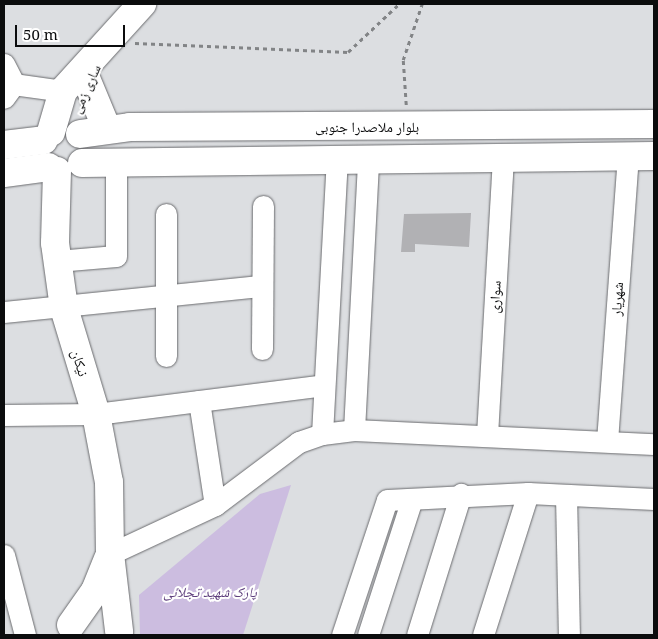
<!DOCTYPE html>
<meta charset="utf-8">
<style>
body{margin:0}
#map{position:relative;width:658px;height:639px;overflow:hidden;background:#dcdee1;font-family:"Noto Serif","Noto Naskh Arabic",serif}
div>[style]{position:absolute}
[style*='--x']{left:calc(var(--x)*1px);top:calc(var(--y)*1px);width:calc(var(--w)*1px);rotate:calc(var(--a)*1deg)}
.green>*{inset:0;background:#ccbde0}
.building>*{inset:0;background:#b1b1b4}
.path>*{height:2.5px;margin-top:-1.25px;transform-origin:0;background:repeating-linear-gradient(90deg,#828486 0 4px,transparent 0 8px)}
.roads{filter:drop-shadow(0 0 1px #6a6b6e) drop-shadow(0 0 1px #6a6b6e)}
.minor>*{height:21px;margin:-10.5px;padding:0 10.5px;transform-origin:10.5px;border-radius:10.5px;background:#fff}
.major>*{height:28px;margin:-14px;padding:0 14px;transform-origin:14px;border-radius:14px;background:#fff}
span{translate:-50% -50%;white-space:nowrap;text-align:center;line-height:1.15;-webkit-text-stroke:4px #fff;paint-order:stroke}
.street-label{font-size:14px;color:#0b0c0d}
.park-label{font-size:14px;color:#5d3e7c;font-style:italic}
.frame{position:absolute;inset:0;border:5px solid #0b0c0d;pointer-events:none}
.scale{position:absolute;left:15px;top:25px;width:110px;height:22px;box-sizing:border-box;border:2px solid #0b0c0d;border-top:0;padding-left:6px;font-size:15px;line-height:18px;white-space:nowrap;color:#0b0c0d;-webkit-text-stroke:4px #fff;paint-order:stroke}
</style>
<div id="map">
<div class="green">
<div style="clip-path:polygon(291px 485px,243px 635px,140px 635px,139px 595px,260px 494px)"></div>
</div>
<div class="building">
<div style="clip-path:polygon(471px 213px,469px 247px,415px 244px,415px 252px,401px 252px,404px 214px)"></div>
</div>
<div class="path">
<div style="--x:135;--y:43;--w:213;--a:2.4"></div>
<div style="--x:348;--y:52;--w:70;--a:-43.3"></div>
<div style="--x:406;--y:105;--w:45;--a:-93.8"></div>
<div style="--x:403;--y:60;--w:59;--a:-71.3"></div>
</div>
<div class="roads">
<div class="minor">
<div style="--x:4;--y:64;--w:22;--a:63"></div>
<div style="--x:14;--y:84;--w:17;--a:126"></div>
<div style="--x:13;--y:84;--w:50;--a:8"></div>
<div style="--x:57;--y:261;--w:59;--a:-4.8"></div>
<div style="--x:116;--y:256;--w:95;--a:-90"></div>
<div style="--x:4;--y:312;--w:259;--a:-5.8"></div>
<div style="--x:262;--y:349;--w:143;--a:-89.6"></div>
<div style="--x:166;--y:356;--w:142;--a:-90"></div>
<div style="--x:199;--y:401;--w:105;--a:81.3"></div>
<div style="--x:4;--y:415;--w:92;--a:-0.6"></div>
<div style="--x:96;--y:414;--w:230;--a:-7.2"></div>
<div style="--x:354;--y:430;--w:269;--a:-87"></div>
<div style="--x:322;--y:434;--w:273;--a:-86.9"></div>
<div style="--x:487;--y:435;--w:277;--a:-86.7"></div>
<div style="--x:607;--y:441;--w:285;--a:-85.8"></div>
<div style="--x:566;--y:495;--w:140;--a:88.8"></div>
<div style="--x:110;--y:554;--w:116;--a:-25"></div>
<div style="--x:215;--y:505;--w:105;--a:-36.9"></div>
<div style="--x:299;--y:442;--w:24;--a:-19"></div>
<div style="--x:322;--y:434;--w:32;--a:-7"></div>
<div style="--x:354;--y:430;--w:300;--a:2.7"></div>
<div style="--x:4;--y:555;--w:83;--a:75.3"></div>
<div style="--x:342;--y:635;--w:142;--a:-71.6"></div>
<div style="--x:387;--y:500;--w:141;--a:-2.8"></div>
<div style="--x:528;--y:493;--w:126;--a:2.7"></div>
<div style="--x:368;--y:635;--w:143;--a:-72.1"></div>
<div style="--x:417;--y:635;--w:148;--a:-72.7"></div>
<div style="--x:483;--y:635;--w:149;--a:-72.4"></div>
</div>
<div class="major">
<div style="--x:87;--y:81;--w:52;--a:67.4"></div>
<div style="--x:51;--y:132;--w:43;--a:-73.7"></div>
<div style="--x:63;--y:91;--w:118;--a:-47.8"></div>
<div style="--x:80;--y:134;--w:50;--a:-8"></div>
<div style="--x:130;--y:127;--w:524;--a:-0.33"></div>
<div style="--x:4;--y:145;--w:40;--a:-7.1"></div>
<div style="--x:82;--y:163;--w:572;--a:-0.7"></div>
<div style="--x:57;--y:171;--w:72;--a:91.6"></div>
<div style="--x:55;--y:243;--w:66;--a:82.1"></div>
<div style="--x:64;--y:308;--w:111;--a:73.2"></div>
<div style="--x:96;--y:414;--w:69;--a:79.2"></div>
<div style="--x:109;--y:482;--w:72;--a:89.2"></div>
<div style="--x:110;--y:554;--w:78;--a:83.3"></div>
<div style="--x:4;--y:173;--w:45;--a:-7.6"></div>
<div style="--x:71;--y:625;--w:42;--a:-54.8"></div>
<div style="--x:95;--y:591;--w:35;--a:-68"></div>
</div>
</div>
<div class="street-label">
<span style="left:86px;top:89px;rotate:-66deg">ساری زمی</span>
<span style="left:367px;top:127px">بلوار ملاصدرا جنوبی</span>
<span style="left:495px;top:297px;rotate:-87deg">سواری</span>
<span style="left:617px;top:299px;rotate:-86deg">شهریار</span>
<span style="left:80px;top:363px;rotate:73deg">نیکان</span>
</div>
<div class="park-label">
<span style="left:210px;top:592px">پارک شهید تجلائی</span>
</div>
<div class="frame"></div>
<div class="scale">50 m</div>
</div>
